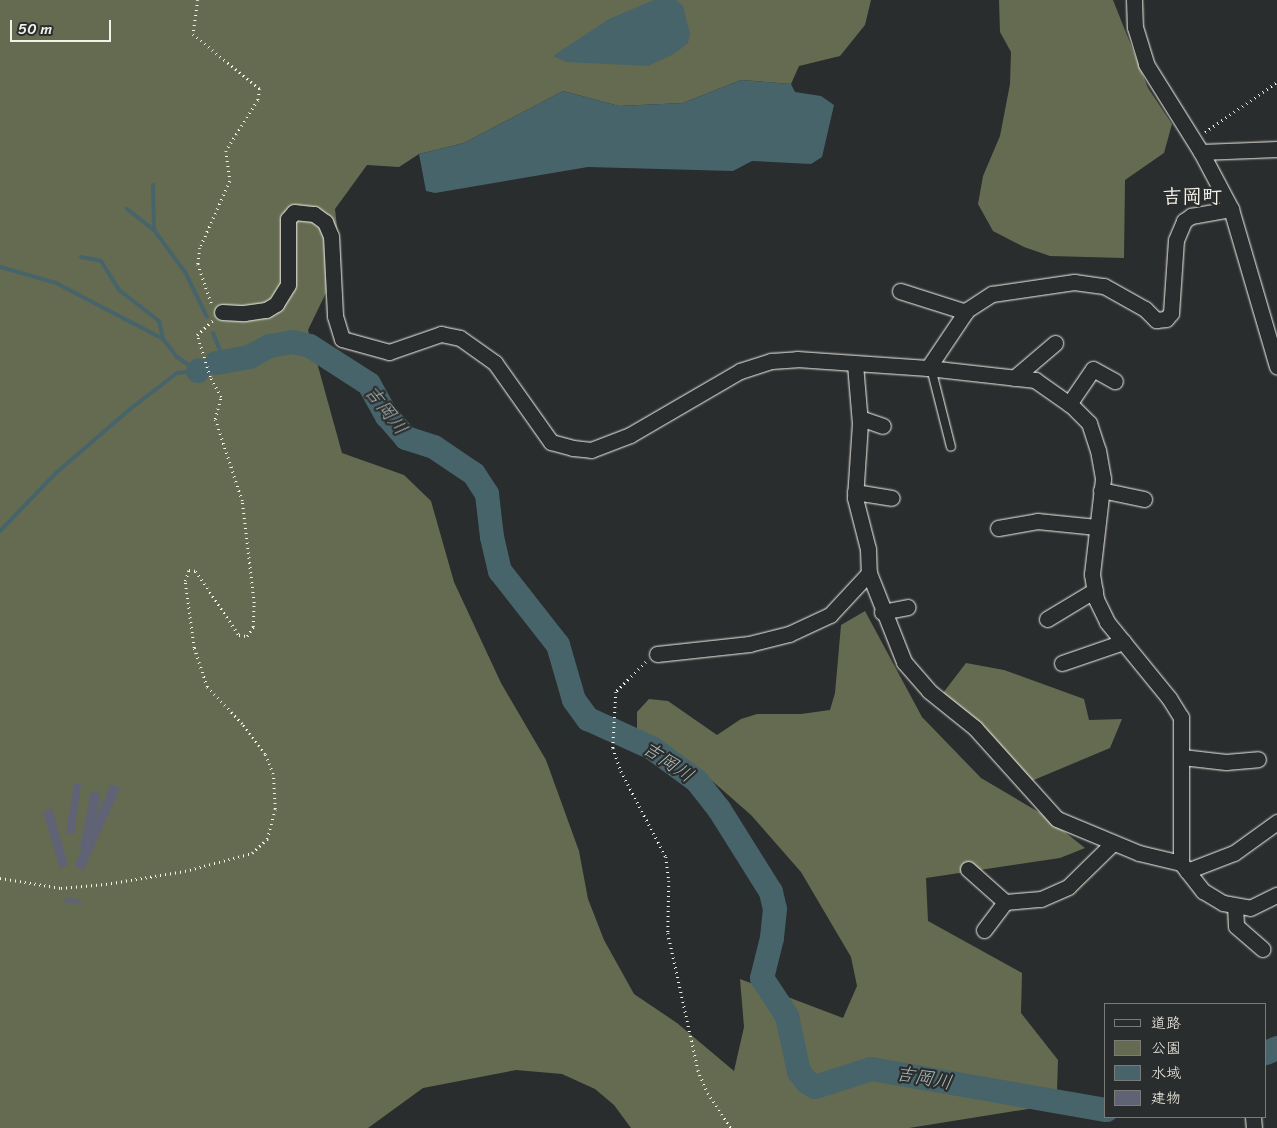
<!DOCTYPE html>
<meta charset="utf-8">
<style>
body{margin:0}
#map{position:relative;width:1277px;height:1128px;overflow:hidden;background:#2a2d2e;font-family:Sriracha,"Klee One",sans-serif}
div>[style]{position:absolute}
[style*='--x']{left:calc(var(--x)*1px);top:calc(var(--y)*1px);width:calc(var(--w)*1px);rotate:calc(var(--a)*1deg)}
.green>*{inset:0;background:#656b51}
.water>*{inset:0;background:#47646b}
.stream>*{height:4px;margin:-2px;padding:0 2px;transform-origin:2px;border-radius:2px;background:#47646b}
.river>*{height:24px;margin:-12px;padding:0 12px;transform-origin:12px;border-radius:12px;background:#47646b}
.building>*{inset:0;background:#606375;transform-origin:0 0}
.path>*{height:2.5px;margin-top:-1.25px;transform-origin:0;background:repeating-linear-gradient(90deg,#f4f1e8 0 1px,transparent 0 5px)}
.roads{filter:drop-shadow(0 0 1px #f4f1e8) drop-shadow(0 0 1px #f4f1e8)}
.service>*{height:8px;margin:-4px;padding:0 4px;transform-origin:4px;border-radius:4px;background:#2a2d2e}
.minor>*{height:15px;margin:-7.5px;padding:0 7.5px;transform-origin:7.5px;border-radius:7.5px;background:#2a2d2e}
span{translate:-50% -50%;white-space:nowrap;text-align:center;line-height:1.15;-webkit-text-stroke:4.5px #2a2d2e;paint-order:stroke}
.water-label{font-size:19px;color:#afb9b6;font-style:italic}
.quarter-label{font-size:20px;color:#f4f1e8;font-weight:700}
.legend{position:absolute;left:1104px;top:1003px;width:162px;height:115px;box-sizing:border-box;background:#2a2d2e;border:1px solid #7b7b78;margin:0;padding:6px 9px;list-style:none;font-size:15px;color:#f4f1e8}
.legend li{display:flex;align-items:center;gap:10px;height:25px}
.legend b{width:25px;border:1px solid #7b7b78}
.scale{position:absolute;left:10px;top:20px;width:101px;height:22px;box-sizing:border-box;border:2px solid #f4f1e8;border-top:0;padding-left:6px;font-size:15px;line-height:18px;white-space:nowrap;color:#f4f1e8;-webkit-text-stroke:4px #2a2d2e;paint-order:stroke}
</style>
<div id="map">
<div class="green">
<div style="clip-path:polygon(0 0,871px 0,865px 25px,840px 56px,799px 66px,791px 84px,741px 80px,683px 103px,619px 106px,563px 91px,464px 143px,419px 154px,399px 167px,367px 165px,335px 209px,341px 262px,308px 330px,342px 453px,404px 475px,431px 501px,454px 582px,501px 683px,546px 760px,579px 851px,588px 899px,604px 940px,634px 994px,677px 1023px,734px 1071px,744px 1027px,740px 979px,843px 1018px,857px 986px,851px 957px,801px 872px,751px 815px,702px 772px,662px 754px,637px 730px,637px 712px,649px 699px,668px 701px,717px 735px,741px 719px,757px 714px,801px 714px,830px 710px,835px 693px,841px 625px,865px 611px,922px 717px,981px 778px,1042px 814px,1085px 848px,1060px 858px,926px 878px,928px 921px,1022px 973px,1021px 1013px,1058px 1060px,1057px 1091px,1028px 1109px,909px 1128px,631px 1128px,614px 1105px,595px 1089px,562px 1074px,516px 1070px,423px 1088px,368px 1128px,0 1128px)"></div>
<div style="clip-path:polygon(999px 0,1113px 0,1148px 88px,1172px 124px,1164px 153px,1125px 180px,1124px 258px,1050px 256px,1024px 247px,993px 231px,978px 204px,983px 176px,1000px 136px,1010px 84px,1011px 52px,1000px 32px)"></div>
<div style="clip-path:polygon(966px 663px,1004px 670px,1084px 699px,1089px 720px,1122px 719px,1110px 748px,1029px 782px,996px 740px,943px 693px)"></div>
</div>
<div class="water">
<div style="clip-path:polygon(654px 0,676px 0,683px 6px,690px 34px,688px 43px,674px 54px,648px 66px,566px 62px,553px 56px,609px 19px)"></div>
<div style="clip-path:polygon(741px 80px,791px 84px,795px 92px,821px 96px,834px 105px,822px 157px,811px 164px,752px 161px,733px 171px,588px 167px,435px 193px,426px 191px,419px 154px,464px 143px,563px 91px,619px 106px,683px 103px)"></div>
</div>
<div class="stream">
<div style="--x:153;--y:185;--w:45;--a:88.7"></div>
<div style="--x:127;--y:209;--w:34;--a:38"></div>
<div style="--x:154;--y:230;--w:52;--a:53.6"></div>
<div style="--x:185;--y:272;--w:50;--a:63.9"></div>
<div style="--x:81;--y:257;--w:20;--a:11"></div>
<div style="--x:101;--y:261;--w:34;--a:58"></div>
<div style="--x:119;--y:290;--w:51;--a:37.8"></div>
<div style="--x:159;--y:321;--w:18;--a:77"></div>
<div style="--x:0;--y:267;--w:58;--a:15.9"></div>
<div style="--x:56;--y:283;--w:121;--a:27.6"></div>
<div style="--x:163;--y:339;--w:23;--a:52"></div>
<div style="--x:177;--y:357;--w:25;--a:34"></div>
<div style="--x:213;--y:333;--w:29;--a:68"></div>
<div style="--x:0;--y:531;--w:81;--a:-46"></div>
<div style="--x:56;--y:473;--w:96;--a:-40.8"></div>
<div style="--x:129;--y:410;--w:61;--a:-37.6"></div>
<div style="--x:177;--y:373;--w:21;--a:-5"></div>
</div>
<div class="river">
<div style="--x:216;--y:363;--w:34;--a:-10"></div>
<div style="--x:249;--y:357;--w:24;--a:-28"></div>
<div style="--x:270;--y:346;--w:23;--a:-10"></div>
<div style="--x:293;--y:342;--w:17;--a:13"></div>
<div style="--x:310;--y:346;--w:70;--a:32.8"></div>
<div style="--x:369;--y:384;--w:37;--a:61"></div>
<div style="--x:387;--y:416;--w:29;--a:49"></div>
<div style="--x:406;--y:438;--w:29;--a:18"></div>
<div style="--x:434;--y:447;--w:48;--a:34"></div>
<div style="--x:474;--y:474;--w:24;--a:57"></div>
<div style="--x:487;--y:494;--w:43;--a:83.4"></div>
<div style="--x:492;--y:537;--w:35;--a:77"></div>
<div style="--x:500;--y:571;--w:94;--a:51.9"></div>
<div style="--x:558;--y:645;--w:57;--a:73.8"></div>
<div style="--x:574;--y:700;--w:24;--a:54"></div>
<div style="--x:588;--y:719;--w:70;--a:24.4"></div>
<div style="--x:652;--y:748;--w:56;--a:36.3"></div>
<div style="--x:697;--y:781;--w:36;--a:52"></div>
<div style="--x:719;--y:809;--w:98;--a:57.9"></div>
<div style="--x:771;--y:892;--w:17;--a:77"></div>
<div style="--x:775;--y:909;--w:29;--a:96"></div>
<div style="--x:772;--y:938;--w:41;--a:104"></div>
<div style="--x:762;--y:978;--w:45;--a:56.7"></div>
<div style="--x:787;--y:1016;--w:57;--a:77.9"></div>
<div style="--x:799;--y:1072;--w:13;--a:51"></div>
<div style="--x:807;--y:1082;--w:9;--a:32"></div>
<div style="--x:815;--y:1087;--w:59;--a:-17.8"></div>
<div style="--x:871;--y:1069;--w:239;--a:9.9"></div>
<div style="--x:198;--y:371;--w:1;--a:-45"></div>
<div style="--x:1266;--y:1053;--w:12;--a:-24"></div>
</div>
<div class="building">
<div style="clip-path:polygon(74px 783px,81px 784px,74px 835px,66px 833px)"></div>
<div style="left:111px;top:784px;width:10px;height:90px;rotate:24deg"></div>
<div style="left:91px;top:791px;width:10px;height:57px;rotate:11deg"></div>
<div style="clip-path:polygon(52px 808px,68px 865px,60px 869px,43px 812px)"></div>
<div style="clip-path:polygon(65px 897px,81px 900px,81px 904px,64px 902px)"></div>
</div>
<div class="path">
<div style="--x:198;--y:0;--w:34;--a:98"></div>
<div style="--x:193;--y:34;--w:87;--a:39.4"></div>
<div style="--x:260;--y:89;--w:11;--a:100"></div>
<div style="--x:258;--y:100;--w:60;--a:122.1"></div>
<div style="--x:226;--y:151;--w:30;--a:82"></div>
<div style="--x:230;--y:181;--w:73;--a:114.1"></div>
<div style="--x:200;--y:248;--w:16;--a:97"></div>
<div style="--x:198;--y:264;--w:43;--a:71.1"></div>
<div style="--x:1205;--y:132;--w:88;--a:-34.8"></div>
<div style="--x:646;--y:662;--w:42;--a:135"></div>
<div style="--x:616;--y:692;--w:56;--a:93.1"></div>
<div style="--x:613;--y:748;--w:24;--a:71"></div>
<div style="--x:621;--y:771;--w:97;--a:62.4"></div>
<div style="--x:666;--y:857;--w:24;--a:83"></div>
<div style="--x:669;--y:881;--w:52;--a:91.1"></div>
<div style="--x:668;--y:933;--w:140;--a:77.6"></div>
<div style="--x:698;--y:1070;--w:25;--a:67"></div>
<div style="--x:708;--y:1093;--w:42;--a:56.7"></div>
<div style="--x:0;--y:878;--w:62;--a:9.3"></div>
<div style="--x:61;--y:888;--w:45;--a:-5.1"></div>
<div style="--x:106;--y:884;--w:80;--a:-9.3"></div>
<div style="--x:185;--y:871;--w:69;--a:-15"></div>
<div style="--x:252;--y:853;--w:21;--a:-43"></div>
<div style="--x:267;--y:839;--w:31;--a:-75"></div>
<div style="--x:275;--y:809;--w:35;--a:-93"></div>
<div style="--x:273;--y:774;--w:22;--a:-112"></div>
<div style="--x:265;--y:754;--w:38;--a:-127"></div>
<div style="--x:242;--y:724;--w:51;--a:-133.4"></div>
<div style="--x:207;--y:687;--w:41;--a:-108.4"></div>
<div style="--x:194;--y:648;--w:68;--a:-97.7"></div>
<div style="--x:185;--y:581;--w:12;--a:-70"></div>
<div style="--x:189;--y:570;--w:7;--a:8"></div>
<div style="--x:196;--y:571;--w:77;--a:56.1"></div>
<div style="--x:239;--y:635;--w:8;--a:7"></div>
<div style="--x:247;--y:636;--w:11;--a:-56"></div>
<div style="--x:253;--y:627;--w:24;--a:-88"></div>
<div style="--x:254;--y:603;--w:103;--a:-96.7"></div>
<div style="--x:242;--y:501;--w:86;--a:-108.2"></div>
<div style="--x:215;--y:419;--w:23;--a:-75"></div>
<div style="--x:221;--y:397;--w:23;--a:-119"></div>
<div style="--x:210;--y:377;--w:44;--a:-107.2"></div>
<div style="--x:197;--y:335;--w:21;--a:-43"></div>
</div>
<div class="roads">
<div class="service">
<div style="--x:931;--y:368;--w:81;--a:75.8"></div>
</div>
<div class="minor">
<div style="--x:1134;--y:0;--w:27;--a:88"></div>
<div style="--x:1135;--y:27;--w:39;--a:73"></div>
<div style="--x:1146;--y:64;--w:104;--a:58"></div>
<div style="--x:1201;--y:152;--w:64;--a:62.2"></div>
<div style="--x:1231;--y:209;--w:164;--a:73.7"></div>
<div style="--x:1201;--y:152;--w:76;--a:-2.3"></div>
<div style="--x:900;--y:291;--w:69;--a:17.7"></div>
<div style="--x:222;--y:312;--w:22;--a:3"></div>
<div style="--x:244;--y:313;--w:22;--a:-8"></div>
<div style="--x:266;--y:310;--w:12;--a:-31"></div>
<div style="--x:276;--y:304;--w:22;--a:-58"></div>
<div style="--x:288;--y:285;--w:66;--a:-90"></div>
<div style="--x:288;--y:219;--w:9;--a:-49"></div>
<div style="--x:294;--y:212;--w:20;--a:6"></div>
<div style="--x:314;--y:214;--w:14;--a:36"></div>
<div style="--x:325;--y:222;--w:15;--a:67"></div>
<div style="--x:331;--y:236;--w:80;--a:87.1"></div>
<div style="--x:335;--y:316;--w:24;--a:73"></div>
<div style="--x:342;--y:339;--w:49;--a:15.5"></div>
<div style="--x:389;--y:352;--w:55;--a:-19.1"></div>
<div style="--x:441;--y:334;--w:19;--a:12"></div>
<div style="--x:460;--y:338;--w:43;--a:35.5"></div>
<div style="--x:495;--y:363;--w:97;--a:54.7"></div>
<div style="--x:551;--y:442;--w:23;--a:15"></div>
<div style="--x:573;--y:448;--w:18;--a:6"></div>
<div style="--x:591;--y:450;--w:42;--a:-21"></div>
<div style="--x:630;--y:435;--w:127;--a:-30.2"></div>
<div style="--x:740;--y:371;--w:33;--a:-18"></div>
<div style="--x:771;--y:361;--w:26;--a:-4"></div>
<div style="--x:797;--y:359;--w:131;--a:3.9"></div>
<div style="--x:928;--y:368;--w:108;--a:6.4"></div>
<div style="--x:1035;--y:380;--w:45;--a:35.1"></div>
<div style="--x:1072;--y:406;--w:24;--a:45"></div>
<div style="--x:1089;--y:423;--w:28;--a:72"></div>
<div style="--x:1098;--y:450;--w:29;--a:80"></div>
<div style="--x:1103;--y:479;--w:96;--a:96.6"></div>
<div style="--x:1092;--y:574;--w:25;--a:81"></div>
<div style="--x:1096;--y:599;--w:25;--a:64"></div>
<div style="--x:1107;--y:622;--w:98;--a:50.8"></div>
<div style="--x:1169;--y:698;--w:22;--a:58"></div>
<div style="--x:1181;--y:717;--w:146;--a:90"></div>
<div style="--x:1181;--y:863;--w:36;--a:52"></div>
<div style="--x:1203;--y:891;--w:23;--a:31"></div>
<div style="--x:1223;--y:903;--w:27;--a:10"></div>
<div style="--x:1250;--y:908;--w:30;--a:-26"></div>
<div style="--x:855;--y:364;--w:59;--a:85.2"></div>
<div style="--x:860;--y:423;--w:75;--a:93.8"></div>
<div style="--x:855;--y:498;--w:53;--a:75.7"></div>
<div style="--x:868;--y:549;--w:24;--a:88"></div>
<div style="--x:869;--y:573;--w:96;--a:68.5"></div>
<div style="--x:904;--y:662;--w:38;--a:49"></div>
<div style="--x:929;--y:691;--w:59;--a:38.8"></div>
<div style="--x:975;--y:728;--w:122;--a:48"></div>
<div style="--x:1057;--y:819;--w:89;--a:22.5"></div>
<div style="--x:1139;--y:853;--w:43;--a:13.4"></div>
<div style="--x:928;--y:368;--w:70;--a:-56.1"></div>
<div style="--x:967;--y:310;--w:30;--a:-33"></div>
<div style="--x:992;--y:294;--w:83;--a:-8.3"></div>
<div style="--x:1074;--y:282;--w:30;--a:8"></div>
<div style="--x:1104;--y:286;--w:47;--a:29.3"></div>
<div style="--x:1145;--y:309;--w:16;--a:45"></div>
<div style="--x:1156;--y:320;--w:10;--a:-6"></div>
<div style="--x:1166;--y:319;--w:8;--a:-50"></div>
<div style="--x:1171;--y:313;--w:73;--a:-86.1"></div>
<div style="--x:1176;--y:240;--w:21;--a:-67"></div>
<div style="--x:1184;--y:221;--w:9;--a:-36"></div>
<div style="--x:1191;--y:216;--w:41;--a:-9.9"></div>
<div style="--x:1014;--y:378;--w:54;--a:-40.5"></div>
<div style="--x:1069;--y:404;--w:42;--a:-55.6"></div>
<div style="--x:1093;--y:369;--w:25;--a:29"></div>
<div style="--x:860;--y:418;--w:24;--a:19"></div>
<div style="--x:1101;--y:490;--w:44;--a:11.8"></div>
<div style="--x:855;--y:492;--w:37;--a:9"></div>
<div style="--x:998;--y:528;--w:40;--a:-10"></div>
<div style="--x:1037;--y:521;--w:60;--a:5.7"></div>
<div style="--x:882;--y:612;--w:26;--a:-11"></div>
<div style="--x:1047;--y:619;--w:56;--a:-31.1"></div>
<div style="--x:657;--y:654;--w:93;--a:-6.2"></div>
<div style="--x:749;--y:644;--w:41;--a:-14"></div>
<div style="--x:789;--y:634;--w:45;--a:-24.9"></div>
<div style="--x:830;--y:615;--w:57;--a:-47.1"></div>
<div style="--x:1062;--y:663;--w:65;--a:-19"></div>
<div style="--x:1182;--y:757;--w:44;--a:6.5"></div>
<div style="--x:1226;--y:762;--w:32;--a:-5"></div>
<div style="--x:968;--y:869;--w:50;--a:41.7"></div>
<div style="--x:1187;--y:871;--w:50;--a:-21"></div>
<div style="--x:1234;--y:853;--w:53;--a:-35.8"></div>
<div style="--x:1235;--y:906;--w:20;--a:87"></div>
<div style="--x:1236;--y:926;--w:35;--a:41"></div>
<div style="--x:984;--y:930;--w:35;--a:-53"></div>
<div style="--x:1005;--y:902;--w:36;--a:-5"></div>
<div style="--x:1041;--y:899;--w:30;--a:-24"></div>
<div style="--x:1068;--y:887;--w:63;--a:-44.4"></div>
<div style="--x:1253;--y:1117;--w:11;--a:85"></div>
</div>
</div>
<div class="water-label">
<span style="left:386px;top:410px;rotate:52deg">吉岡川</span>
<span style="left:668px;top:762px;rotate:34deg">吉岡川</span>
<span style="left:924px;top:1078px;rotate:10deg">吉岡川</span>
</div>
<div class="quarter-label">
<span style="left:1192px;top:196px">吉岡町</span>
</div>
<ul class="legend">
<li><b style="height:6px;background:#2a2d2e"></b>道路</li>
<li><b style="height:14px;background:#656b51"></b>公園</li>
<li><b style="height:14px;background:#47646b"></b>水域</li>
<li><b style="height:14px;background:#606375"></b>建物</li>
</ul>
<div class="scale">50 m</div>
</div>
